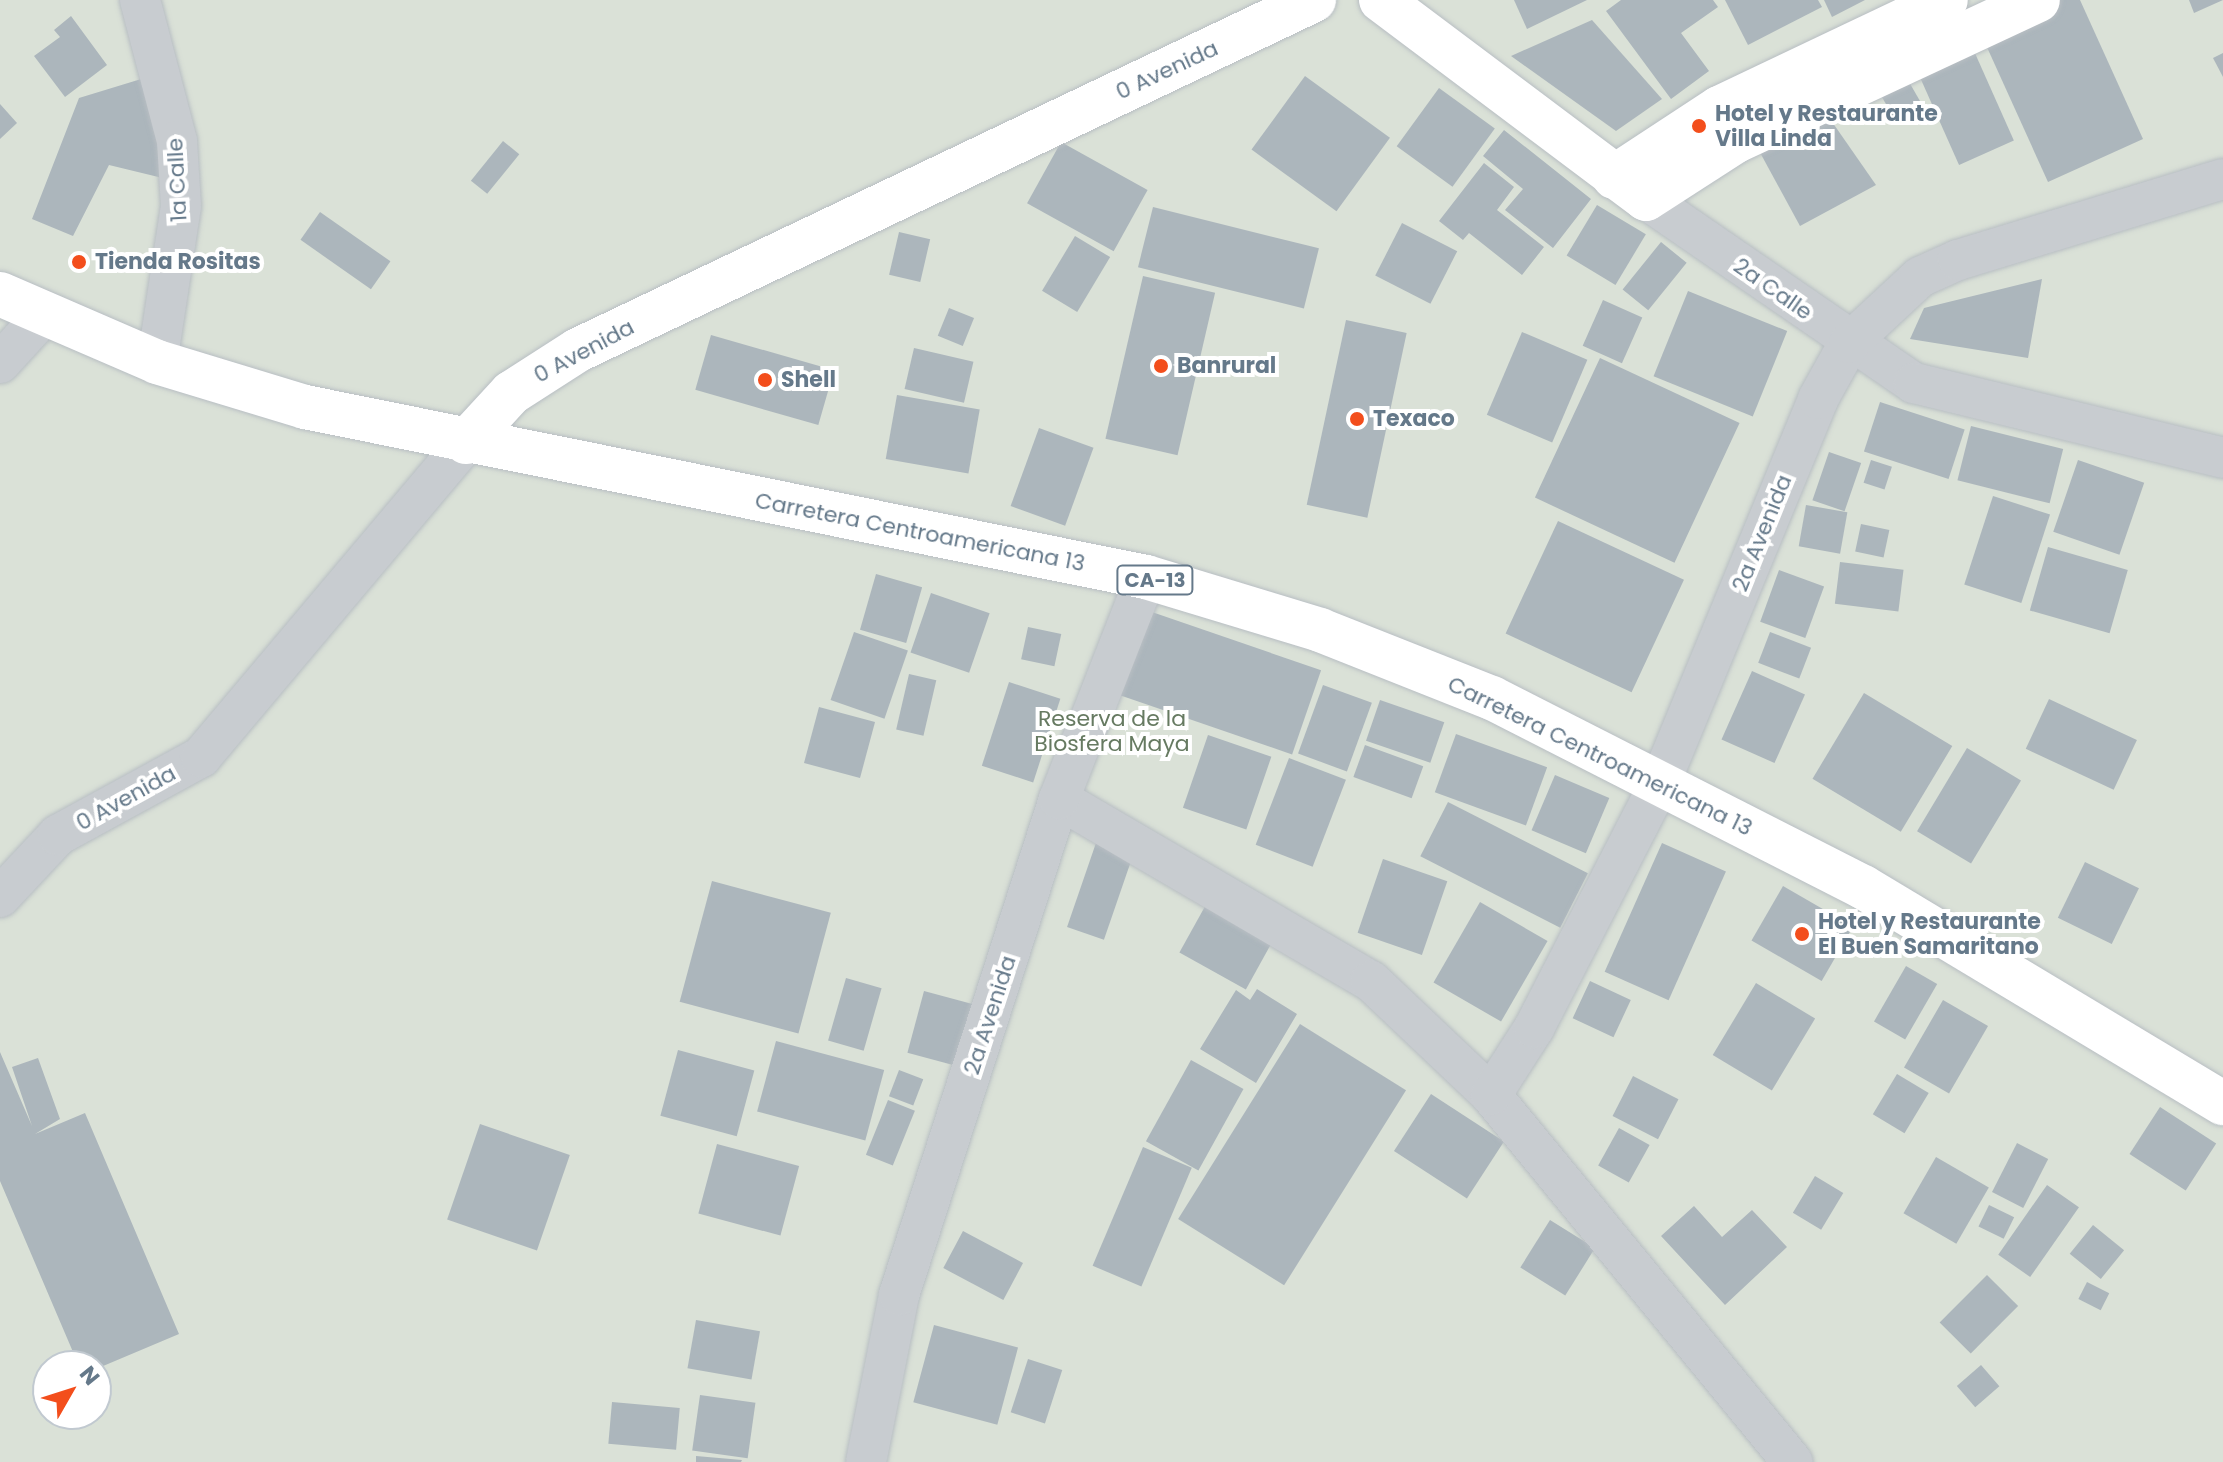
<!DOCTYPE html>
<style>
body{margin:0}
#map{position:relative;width:2223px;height:1462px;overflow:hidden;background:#f9f9f6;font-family:Poppins,sans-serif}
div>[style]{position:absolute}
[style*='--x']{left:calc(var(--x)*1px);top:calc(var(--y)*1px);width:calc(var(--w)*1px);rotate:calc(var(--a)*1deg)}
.green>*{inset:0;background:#dae1d7}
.building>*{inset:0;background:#acb6bc;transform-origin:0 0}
.roads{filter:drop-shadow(0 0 2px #b8bec3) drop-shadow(0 0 2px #b8bec3)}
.street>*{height:40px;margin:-20px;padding:0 20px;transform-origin:20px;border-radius:20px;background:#c8ccd0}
.secondary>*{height:44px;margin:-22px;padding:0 22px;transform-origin:22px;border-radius:22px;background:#fff}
.highway>*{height:44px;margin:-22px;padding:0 22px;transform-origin:22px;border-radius:22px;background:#fff}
.dots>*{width:22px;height:22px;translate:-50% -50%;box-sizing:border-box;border:4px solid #fff;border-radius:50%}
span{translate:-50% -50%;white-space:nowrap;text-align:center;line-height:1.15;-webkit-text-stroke:8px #fff;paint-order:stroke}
.shield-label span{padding:2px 6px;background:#fff;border:2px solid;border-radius:6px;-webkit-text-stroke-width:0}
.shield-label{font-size:20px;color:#65798a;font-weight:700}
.street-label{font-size:22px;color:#65798a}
.poi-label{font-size:22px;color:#65798a;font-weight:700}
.left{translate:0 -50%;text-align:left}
.park-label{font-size:22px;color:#667a61}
.north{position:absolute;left:32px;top:1350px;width:80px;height:80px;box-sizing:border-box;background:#fff;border:2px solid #c1c9d0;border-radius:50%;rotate:51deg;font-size:22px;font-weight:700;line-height:32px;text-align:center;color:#65798a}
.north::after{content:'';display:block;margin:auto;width:28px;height:36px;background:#f34e1c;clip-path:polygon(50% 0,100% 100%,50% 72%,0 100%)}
</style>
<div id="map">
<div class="green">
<div style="clip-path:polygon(evenodd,0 0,2223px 0,2223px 1462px,0 1462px,0 0,48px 1366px,96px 1366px,96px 1414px,48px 1414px,48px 1366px)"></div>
</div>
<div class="building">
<div style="clip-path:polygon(1514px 0,1587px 0,1527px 29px)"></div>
<div style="clip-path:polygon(1621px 0,1713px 0,1718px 7px,1681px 33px,1709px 71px,1671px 99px,1606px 11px)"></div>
<div style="clip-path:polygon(1725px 0,1818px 0,1822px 7px,1748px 45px)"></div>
<div style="clip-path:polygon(1824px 0,1865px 0,1832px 17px)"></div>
<div style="clip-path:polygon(2058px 0,2080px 0,2143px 139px,2048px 182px,1981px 34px)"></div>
<div style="clip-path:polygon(2189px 0,2223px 0,2194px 13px)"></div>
<div style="clip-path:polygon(71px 16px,107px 65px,65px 97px,34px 56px,60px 37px,54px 30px)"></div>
<div style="clip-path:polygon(1592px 20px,1662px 99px,1616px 131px,1511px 56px)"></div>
<div style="left:1974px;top:51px;width:98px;height:60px;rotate:66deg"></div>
<div style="clip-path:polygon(2223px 53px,2223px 77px,2213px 58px)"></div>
<div style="left:1905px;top:75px;width:34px;height:31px;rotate:60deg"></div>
<div style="clip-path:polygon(151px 76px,179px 182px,109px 165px,73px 236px,32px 219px,79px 98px)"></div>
<div style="left:1305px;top:76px;width:105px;height:91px;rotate:36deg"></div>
<div style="left:1439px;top:88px;width:69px;height:72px;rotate:36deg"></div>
<div style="clip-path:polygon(0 104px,17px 123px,0 139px)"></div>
<div style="clip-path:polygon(1828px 116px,1876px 185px,1800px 226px,1757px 147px)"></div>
<div style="clip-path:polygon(1504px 130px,1591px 199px,1553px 248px,1505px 210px,1523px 189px,1483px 156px)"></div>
<div style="left:503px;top:141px;width:21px;height:51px;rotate:39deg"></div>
<div style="left:1061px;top:142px;width:99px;height:70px;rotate:29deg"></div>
<div style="clip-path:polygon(1484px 163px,1514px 187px,1497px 210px,1544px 247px,1522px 275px,1469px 233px,1463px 240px,1439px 221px)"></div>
<div style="left:1597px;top:205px;width:57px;height:59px;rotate:31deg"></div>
<div style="left:1153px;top:207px;width:171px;height:62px;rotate:14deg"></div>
<div style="left:320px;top:212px;width:86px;height:34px;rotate:35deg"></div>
<div style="left:1402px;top:223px;width:62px;height:59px;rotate:27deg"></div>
<div style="left:899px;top:232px;width:32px;height:44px;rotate:13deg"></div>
<div style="left:1075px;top:236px;width:41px;height:64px;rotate:31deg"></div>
<div style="left:1661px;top:242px;width:33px;height:61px;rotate:39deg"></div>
<div style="left:1143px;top:276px;width:74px;height:167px;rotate:13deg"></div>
<div style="clip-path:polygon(2042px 279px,2028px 358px,1910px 339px,1924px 308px)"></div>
<div style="left:1688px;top:291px;width:107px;height:92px;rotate:22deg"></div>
<div style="left:1603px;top:300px;width:43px;height:50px;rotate:24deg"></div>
<div style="left:949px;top:308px;width:27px;height:30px;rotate:22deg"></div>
<div style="left:1346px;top:320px;width:62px;height:189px;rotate:12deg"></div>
<div style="left:1522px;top:332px;width:71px;height:90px;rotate:23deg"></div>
<div style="left:711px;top:335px;width:128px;height:57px;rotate:16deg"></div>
<div style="left:914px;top:348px;width:61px;height:42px;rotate:13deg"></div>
<div style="left:1600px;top:358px;width:154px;height:154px;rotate:25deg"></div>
<div style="left:897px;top:395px;width:84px;height:65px;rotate:10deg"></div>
<div style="left:1880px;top:402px;width:89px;height:52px;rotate:18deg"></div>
<div style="left:1971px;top:426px;width:95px;height:56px;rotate:14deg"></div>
<div style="left:1039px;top:428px;width:58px;height:83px;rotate:20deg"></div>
<div style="left:1829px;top:452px;width:34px;height:51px;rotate:19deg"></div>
<div style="left:1871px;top:460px;width:22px;height:24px;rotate:18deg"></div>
<div style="left:2078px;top:460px;width:70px;height:76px;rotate:19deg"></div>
<div style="left:1993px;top:496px;width:60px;height:93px;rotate:18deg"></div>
<div style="left:1806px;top:505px;width:42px;height:42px;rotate:10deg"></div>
<div style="left:1558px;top:521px;width:139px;height:124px;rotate:25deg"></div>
<div style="left:1861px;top:524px;width:29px;height:28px;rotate:12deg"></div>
<div style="left:2048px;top:547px;width:83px;height:66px;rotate:16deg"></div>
<div style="left:1840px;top:562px;width:64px;height:42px;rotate:7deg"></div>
<div style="left:1779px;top:570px;width:48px;height:55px;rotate:20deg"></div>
<div style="left:876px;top:574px;width:48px;height:58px;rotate:16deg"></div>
<div style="left:931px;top:593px;width:62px;height:63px;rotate:19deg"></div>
<div style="left:1149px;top:611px;width:182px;height:89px;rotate:19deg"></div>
<div style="left:1028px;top:627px;width:34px;height:33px;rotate:12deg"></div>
<div style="left:854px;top:632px;width:57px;height:72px;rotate:19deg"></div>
<div style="left:1770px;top:632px;width:44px;height:33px;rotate:21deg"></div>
<div style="left:1752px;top:671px;width:58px;height:75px;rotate:24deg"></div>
<div style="left:909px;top:674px;width:28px;height:57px;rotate:13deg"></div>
<div style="left:1009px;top:682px;width:54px;height:88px;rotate:18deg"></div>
<div style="left:1323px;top:685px;width:52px;height:73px;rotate:20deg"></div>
<div style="left:1864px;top:693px;width:103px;height:100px;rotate:31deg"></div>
<div style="left:2049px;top:699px;width:97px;height:55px;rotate:25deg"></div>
<div style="left:1380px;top:700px;width:68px;height:43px;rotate:19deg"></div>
<div style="left:819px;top:707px;width:58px;height:58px;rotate:15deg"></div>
<div style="left:1456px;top:734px;width:97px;height:62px;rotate:20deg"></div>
<div style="left:1208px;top:735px;width:67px;height:77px;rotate:19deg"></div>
<div style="left:1365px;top:745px;width:62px;height:34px;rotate:20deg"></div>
<div style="left:1967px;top:748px;width:63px;height:97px;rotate:31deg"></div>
<div style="left:1289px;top:758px;width:61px;height:93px;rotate:21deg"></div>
<div style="left:1555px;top:775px;width:59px;height:60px;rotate:23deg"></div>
<div style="left:1448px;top:802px;width:157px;height:61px;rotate:27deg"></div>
<div style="left:1097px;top:840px;width:39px;height:92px;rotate:19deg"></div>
<div style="left:1662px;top:843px;width:70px;height:141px;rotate:24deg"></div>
<div style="left:1383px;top:859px;width:68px;height:78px;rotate:19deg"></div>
<div style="left:2085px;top:862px;width:60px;height:62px;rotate:26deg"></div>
<div style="left:712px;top:881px;width:123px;height:125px;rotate:15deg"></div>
<div style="left:1783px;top:886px;width:81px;height:63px;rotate:30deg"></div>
<div style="left:1208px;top:901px;width:76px;height:59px;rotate:29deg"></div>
<div style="left:1480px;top:902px;width:78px;height:93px;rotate:30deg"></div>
<div style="left:1906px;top:966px;width:36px;height:64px;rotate:30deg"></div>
<div style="left:846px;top:978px;width:37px;height:65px;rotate:16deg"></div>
<div style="left:1590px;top:981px;width:45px;height:41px;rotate:25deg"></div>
<div style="left:1756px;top:983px;width:69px;height:84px;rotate:31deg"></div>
<div style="clip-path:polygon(1257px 989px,1297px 1014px,1256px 1083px,1200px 1049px,1236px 990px,1250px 1000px)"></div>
<div style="left:924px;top:991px;width:51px;height:64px;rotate:15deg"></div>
<div style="left:1943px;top:1000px;width:52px;height:78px;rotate:30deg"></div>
<div style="left:1300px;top:1024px;width:125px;height:230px;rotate:32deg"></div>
<div style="left:776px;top:1041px;width:112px;height:73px;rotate:15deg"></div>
<div style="left:678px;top:1050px;width:79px;height:68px;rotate:15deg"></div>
<div style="clip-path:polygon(0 1052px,32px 1126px,12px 1067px,38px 1058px,60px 1119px,35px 1134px,85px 1113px,179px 1334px,96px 1369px,79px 1366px,0 1181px)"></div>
<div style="left:1191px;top:1060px;width:60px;height:93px;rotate:29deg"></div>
<div style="left:899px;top:1070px;width:26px;height:28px;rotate:21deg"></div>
<div style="left:1897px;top:1074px;width:37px;height:47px;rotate:31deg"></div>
<div style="left:1633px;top:1076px;width:51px;height:45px;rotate:27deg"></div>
<div style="left:1431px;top:1094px;width:87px;height:68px;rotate:33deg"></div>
<div style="left:888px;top:1100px;width:29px;height:59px;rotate:22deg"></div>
<div style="left:2160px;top:1107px;width:67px;height:56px;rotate:33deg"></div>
<div style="left:480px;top:1124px;width:95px;height:101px;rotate:19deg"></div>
<div style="left:1619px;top:1128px;width:35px;height:43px;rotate:29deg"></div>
<div style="left:2017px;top:1143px;width:35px;height:55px;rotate:27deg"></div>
<div style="left:717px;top:1144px;width:85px;height:72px;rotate:15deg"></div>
<div style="left:1143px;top:1147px;width:53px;height:129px;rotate:23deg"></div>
<div style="left:1936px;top:1157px;width:61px;height:65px;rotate:30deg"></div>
<div style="left:1815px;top:1176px;width:33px;height:43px;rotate:31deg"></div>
<div style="left:2047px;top:1185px;width:39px;height:85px;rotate:35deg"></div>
<div style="left:1989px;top:1205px;width:28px;height:24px;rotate:26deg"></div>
<div style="clip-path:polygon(1694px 1206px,1722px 1237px,1752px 1210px,1787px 1247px,1725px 1305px,1661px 1236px)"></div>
<div style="left:1550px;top:1220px;width:53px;height:56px;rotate:32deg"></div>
<div style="left:2093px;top:1225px;width:40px;height:37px;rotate:39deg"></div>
<div style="left:963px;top:1231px;width:68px;height:42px;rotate:28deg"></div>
<div style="left:1987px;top:1275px;width:44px;height:67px;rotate:45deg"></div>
<div style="left:2087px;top:1282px;width:25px;height:19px;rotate:27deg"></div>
<div style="left:696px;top:1320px;width:65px;height:49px;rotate:10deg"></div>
<div style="left:934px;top:1325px;width:87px;height:80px;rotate:15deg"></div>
<div style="left:1028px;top:1359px;width:36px;height:56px;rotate:18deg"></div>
<div style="left:1981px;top:1365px;width:28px;height:32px;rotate:49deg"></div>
<div style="left:700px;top:1395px;width:56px;height:56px;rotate:8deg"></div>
<div style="left:612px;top:1402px;width:68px;height:42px;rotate:5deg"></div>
<div style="clip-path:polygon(696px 1456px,742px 1460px,741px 1462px,696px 1462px)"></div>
</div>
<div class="roads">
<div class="street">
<div style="--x:140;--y:0;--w:146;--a:75.3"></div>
<div style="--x:177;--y:141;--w:65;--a:86.5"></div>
<div style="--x:181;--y:206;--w:158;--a:98.7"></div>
<div style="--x:1646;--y:199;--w:325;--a:34.5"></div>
<div style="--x:1914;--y:383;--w:318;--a:13.6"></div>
<div style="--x:0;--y:363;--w:65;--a:-47.5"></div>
<div style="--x:1059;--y:799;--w:361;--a:30.3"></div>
<div style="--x:1371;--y:981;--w:166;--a:43.5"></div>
<div style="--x:1491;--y:1095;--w:475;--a:50.6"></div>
<div style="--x:0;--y:897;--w:85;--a:-46.9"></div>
<div style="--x:58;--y:835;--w:163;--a:-28.6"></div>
<div style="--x:201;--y:757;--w:412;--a:-49.9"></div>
<div style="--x:1491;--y:1095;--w:80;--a:-57.3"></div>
<div style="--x:1534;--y:1028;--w:276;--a:-62.8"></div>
<div style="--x:1660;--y:783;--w:415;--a:-67.6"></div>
<div style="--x:1818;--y:399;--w:64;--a:-61"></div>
<div style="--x:1849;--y:343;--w:97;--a:-42.9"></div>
<div style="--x:1920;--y:277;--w:42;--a:-24.1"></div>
<div style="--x:1958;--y:260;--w:277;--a:-17"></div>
<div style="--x:866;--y:1462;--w:170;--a:-78.8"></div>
<div style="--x:899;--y:1295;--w:521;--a:-72.12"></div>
<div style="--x:1059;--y:799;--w:238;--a:-68.6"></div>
</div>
<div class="secondary">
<div style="--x:1381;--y:0;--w:331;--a:36.9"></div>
<div style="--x:1646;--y:199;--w:107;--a:-32.8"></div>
<div style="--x:1736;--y:141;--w:333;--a:-25"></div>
<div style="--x:1614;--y:177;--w:126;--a:-33.3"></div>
<div style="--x:1719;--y:108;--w:251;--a:-25.4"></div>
<div style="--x:466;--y:442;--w:67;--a:-47.4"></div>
<div style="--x:511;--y:393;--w:80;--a:-32.7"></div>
<div style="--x:578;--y:350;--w:815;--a:-25.43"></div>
</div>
<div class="highway">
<div style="--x:0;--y:294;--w:171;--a:23.4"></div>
<div style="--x:157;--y:362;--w:155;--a:16.9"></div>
<div style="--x:305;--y:407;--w:858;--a:11.43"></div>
<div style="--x:1146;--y:577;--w:182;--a:16.9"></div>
<div style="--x:1320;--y:630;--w:185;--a:21.6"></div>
<div style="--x:1492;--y:698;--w:416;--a:27"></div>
<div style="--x:1863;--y:887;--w:420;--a:31"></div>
</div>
</div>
<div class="dots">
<div style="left:1699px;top:126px;background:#f34e1c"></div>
<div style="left:79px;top:262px;background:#f34e1c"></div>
<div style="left:1161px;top:366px;background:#f34e1c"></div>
<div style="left:765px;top:380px;background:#f34e1c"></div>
<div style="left:1357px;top:419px;background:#f34e1c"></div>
<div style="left:1802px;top:934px;background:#f34e1c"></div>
</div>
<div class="shield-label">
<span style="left:1155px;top:580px">CA-13</span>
</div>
<div class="street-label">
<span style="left:1167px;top:70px;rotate:-25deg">0 Avenida</span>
<span style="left:177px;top:180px;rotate:-93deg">1a Calle</span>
<span style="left:1773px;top:289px;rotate:35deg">2a Calle</span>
<span style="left:584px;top:351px;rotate:-28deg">0 Avenida</span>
<span style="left:920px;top:532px;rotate:11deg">Carretera Centroamericana 13</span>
<span style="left:1762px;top:533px;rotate:-68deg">2a Avenida</span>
<span style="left:1600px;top:756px;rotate:26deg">Carretera Centroamericana 13</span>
<span style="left:126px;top:798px;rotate:-29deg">0 Avenida</span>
<span style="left:990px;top:1015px;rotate:-72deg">2a Avenida</span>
</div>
<div class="poi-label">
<span class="left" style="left:1715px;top:126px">Hotel y Restaurante<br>Villa Linda</span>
<span class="left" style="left:95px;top:262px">Tienda Rositas</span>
<span class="left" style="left:1177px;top:366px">Banrural</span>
<span class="left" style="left:781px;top:380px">Shell</span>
<span class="left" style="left:1373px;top:419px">Texaco</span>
<span class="left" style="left:1818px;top:934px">Hotel y Restaurante<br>El Buen Samaritano</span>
</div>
<div class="park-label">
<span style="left:1112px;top:731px">Reserva de la<br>Biosfera Maya</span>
</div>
<div class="north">N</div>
</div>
